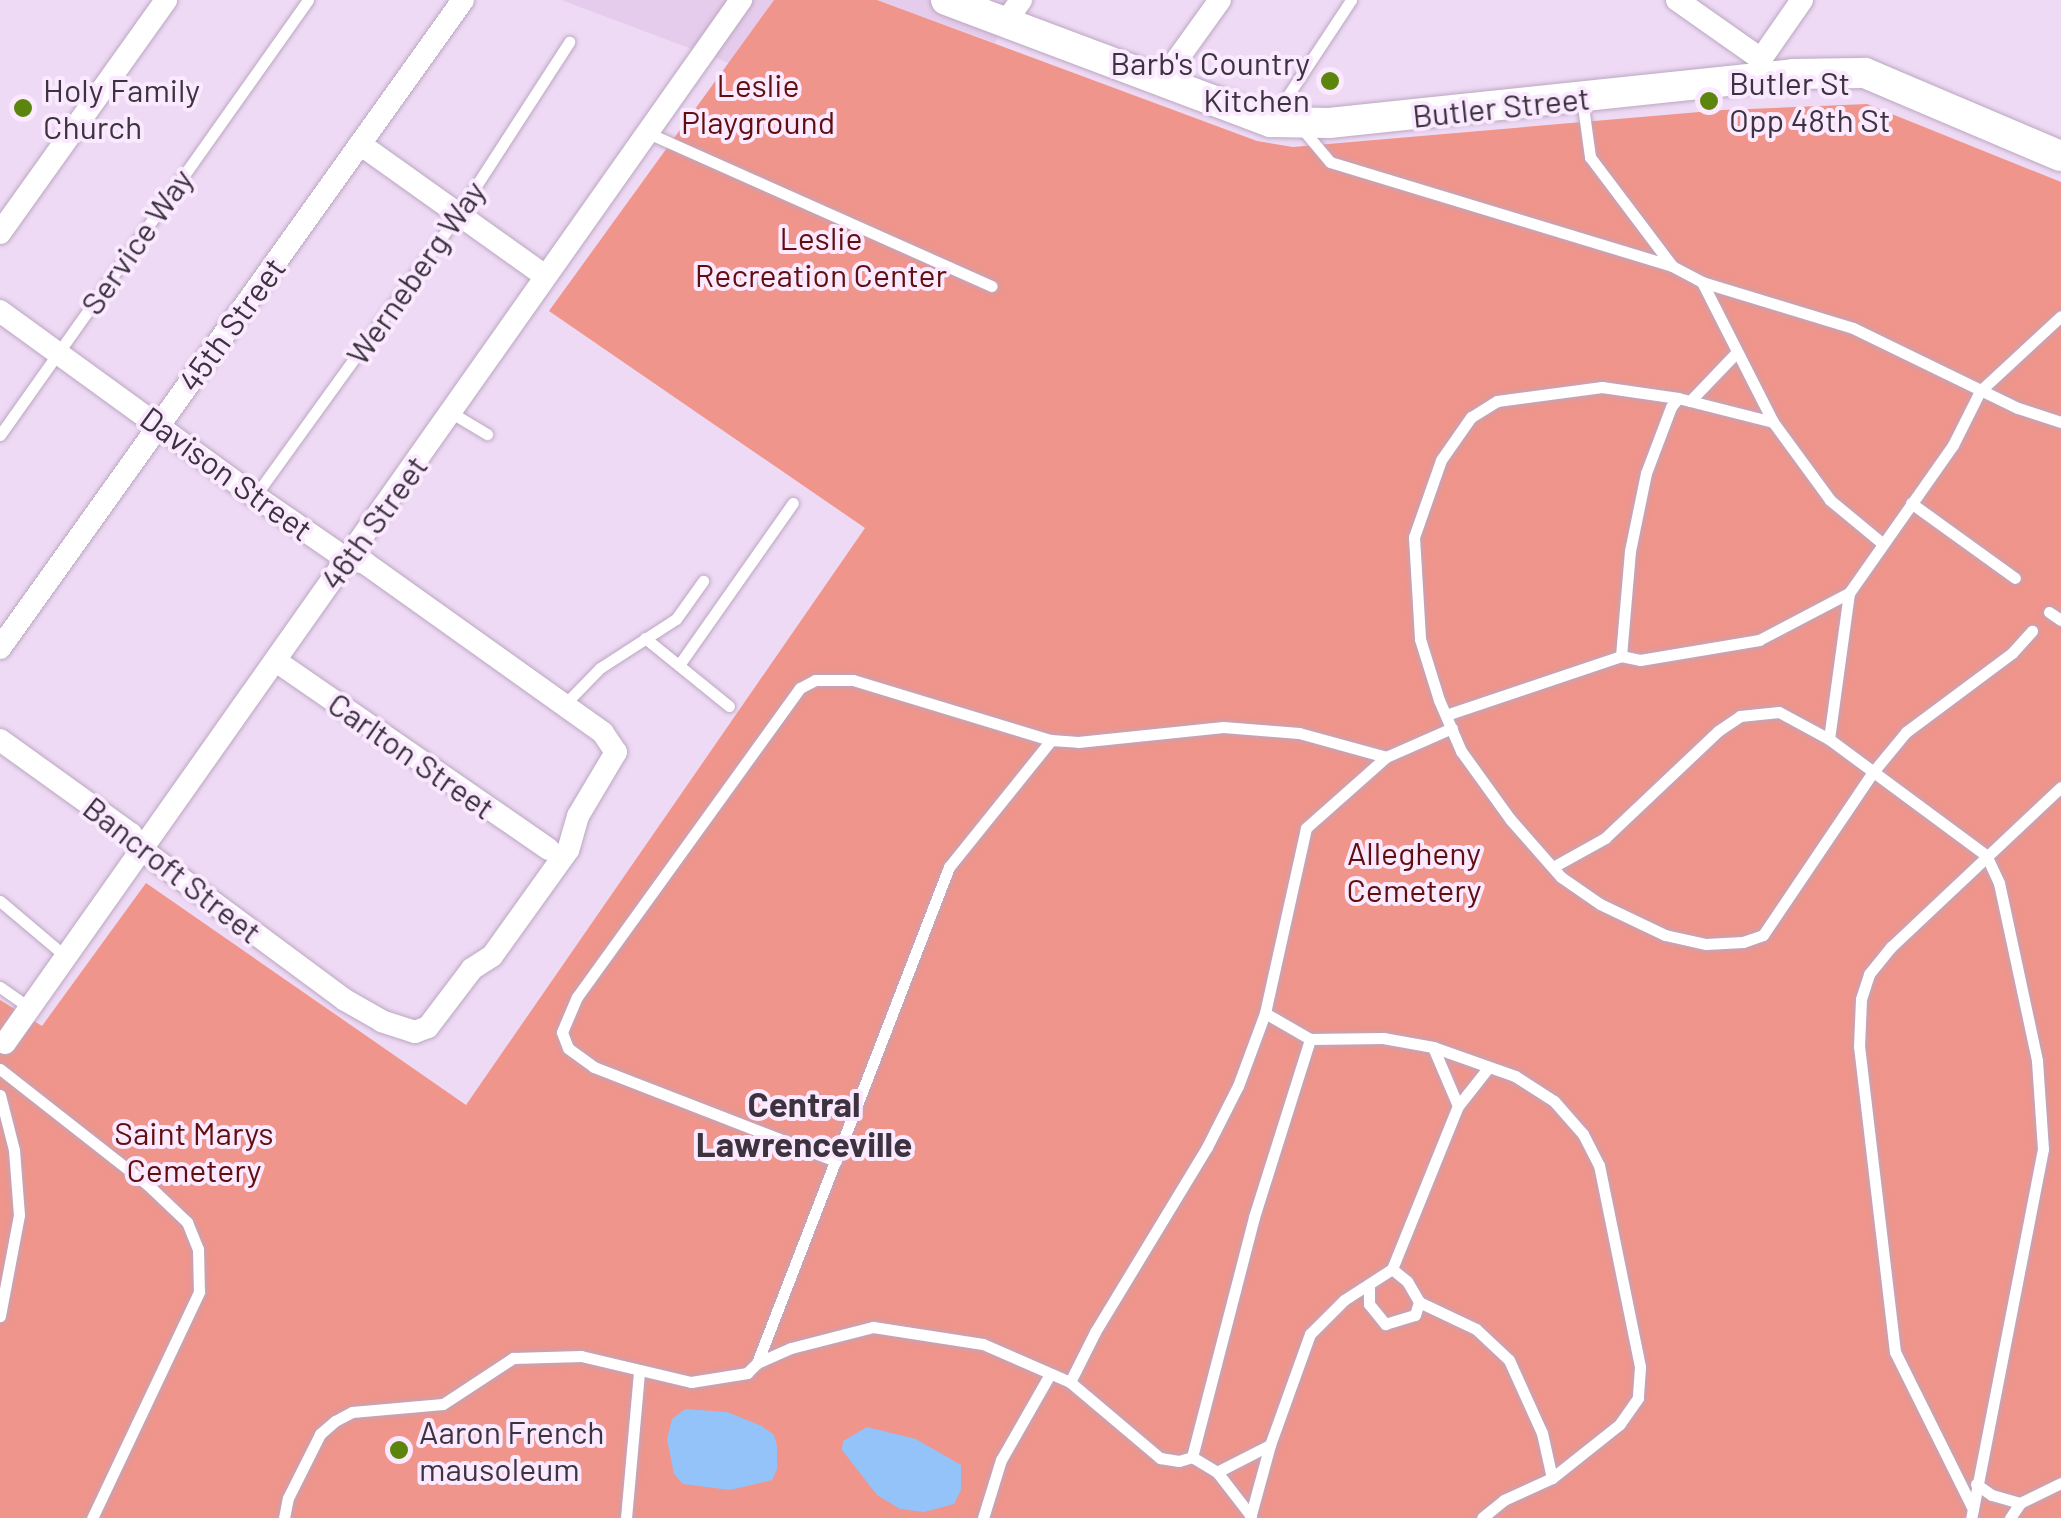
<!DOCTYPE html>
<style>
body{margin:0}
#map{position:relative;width:2061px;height:1518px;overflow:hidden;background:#efdaf5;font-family:Barlow,sans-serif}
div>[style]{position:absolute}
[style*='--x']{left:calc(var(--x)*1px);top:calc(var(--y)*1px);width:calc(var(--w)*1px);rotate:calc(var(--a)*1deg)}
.built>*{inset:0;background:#e6ccec}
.green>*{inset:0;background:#ef958b}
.water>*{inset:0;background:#93c3f8}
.roads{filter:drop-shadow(0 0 2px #bba7c1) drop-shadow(0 0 2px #bba7c1)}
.service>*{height:11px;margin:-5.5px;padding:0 5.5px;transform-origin:5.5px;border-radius:5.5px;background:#fff}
.minor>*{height:22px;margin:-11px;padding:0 11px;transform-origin:11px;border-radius:11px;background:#fff}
.secondary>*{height:30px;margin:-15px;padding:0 15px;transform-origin:15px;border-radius:15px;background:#fff}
.dots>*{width:28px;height:28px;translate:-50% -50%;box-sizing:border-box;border:5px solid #fae9ff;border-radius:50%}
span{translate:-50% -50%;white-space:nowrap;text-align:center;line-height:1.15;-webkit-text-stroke:8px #fae9ff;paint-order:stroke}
.poi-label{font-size:32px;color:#3c333e}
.right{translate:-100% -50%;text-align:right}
.left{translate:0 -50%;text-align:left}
.park-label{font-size:32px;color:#600e0e}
.street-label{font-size:32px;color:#3c333e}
.neighbourhood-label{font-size:35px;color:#3c333e;font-weight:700}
</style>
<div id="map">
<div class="built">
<div style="clip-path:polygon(561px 0,774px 0,729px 63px)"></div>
<div style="clip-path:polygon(877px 0,1015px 0,995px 43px)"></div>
</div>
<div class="green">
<div style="clip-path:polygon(774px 0,877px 0,1257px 141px,1293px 147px,1723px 110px,1867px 104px,2061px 182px,2061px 1518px,0 1518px,0 1000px,42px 1026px,146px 883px,466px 1105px,865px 528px,549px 311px)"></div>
</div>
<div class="water">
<div style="clip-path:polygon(685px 1409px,727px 1412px,762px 1426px,774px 1435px,777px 1446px,777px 1469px,772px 1480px,730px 1490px,683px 1484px,674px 1474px,667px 1439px,672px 1419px)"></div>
<div style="clip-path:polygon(867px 1427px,916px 1439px,961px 1465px,961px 1490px,954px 1504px,924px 1512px,900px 1509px,877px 1495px,842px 1450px,843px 1441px)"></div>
</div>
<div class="roads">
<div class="service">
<div style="--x:1582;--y:99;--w:59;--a:82.1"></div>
<div style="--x:1590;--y:157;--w:136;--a:53"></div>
<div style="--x:1271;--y:121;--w:145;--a:-56.5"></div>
<div style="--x:1299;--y:125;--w:48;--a:50"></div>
<div style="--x:1330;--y:162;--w:357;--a:16.9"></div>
<div style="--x:1672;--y:266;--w:34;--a:28"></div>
<div style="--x:1702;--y:282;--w:158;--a:16.9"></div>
<div style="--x:1853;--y:328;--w:183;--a:25.9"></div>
<div style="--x:2018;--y:408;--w:45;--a:18"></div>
<div style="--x:648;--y:133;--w:376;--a:24"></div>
<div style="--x:1702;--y:282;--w:157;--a:63.1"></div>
<div style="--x:1773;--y:422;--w:97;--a:53.8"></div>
<div style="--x:1830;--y:500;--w:67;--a:39.6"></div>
<div style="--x:1678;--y:398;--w:77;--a:-171.8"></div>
<div style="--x:1602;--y:387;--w:106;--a:172.4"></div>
<div style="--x:1497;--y:401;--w:31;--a:148"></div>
<div style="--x:1471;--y:417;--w:52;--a:124.9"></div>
<div style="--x:1441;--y:460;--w:82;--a:109.3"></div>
<div style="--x:1414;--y:537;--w:102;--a:86.6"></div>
<div style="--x:1420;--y:639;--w:64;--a:72.7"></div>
<div style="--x:1439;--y:700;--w:56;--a:66.7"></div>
<div style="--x:1461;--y:751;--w:84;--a:54.2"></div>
<div style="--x:1510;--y:819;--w:77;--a:48.7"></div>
<div style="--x:1561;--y:877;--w:47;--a:34.7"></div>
<div style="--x:1600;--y:904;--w:72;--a:25.5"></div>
<div style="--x:1665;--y:935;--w:42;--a:12.4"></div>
<div style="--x:1706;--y:944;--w:37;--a:-3"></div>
<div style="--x:1743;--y:942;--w:21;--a:-19"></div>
<div style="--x:1763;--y:935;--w:197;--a:-56"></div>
<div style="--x:1873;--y:772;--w:52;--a:-50.5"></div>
<div style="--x:1906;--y:732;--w:132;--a:-36.7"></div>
<div style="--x:2012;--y:653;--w:30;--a:-48"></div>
<div style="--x:1690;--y:401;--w:68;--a:-46.2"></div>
<div style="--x:452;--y:413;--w:41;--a:31"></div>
<div style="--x:1773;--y:422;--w:98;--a:-165.8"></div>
<div style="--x:1678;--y:398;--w:11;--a:128"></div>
<div style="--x:1671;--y:407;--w:71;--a:110.7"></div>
<div style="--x:1646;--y:473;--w:80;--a:101.6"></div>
<div style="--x:1630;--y:551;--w:105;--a:94.9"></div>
<div style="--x:1621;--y:656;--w:19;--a:12"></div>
<div style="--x:1640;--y:660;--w:121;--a:-9.5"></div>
<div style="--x:1759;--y:640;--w:102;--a:-27.6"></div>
<div style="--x:0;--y:435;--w:533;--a:-54.7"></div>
<div style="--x:255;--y:496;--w:337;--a:-54.2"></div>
<div style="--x:452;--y:223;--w:216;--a:-57.1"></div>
<div style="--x:1911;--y:503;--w:128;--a:35.8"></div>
<div style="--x:2049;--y:612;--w:14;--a:34"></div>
<div style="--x:645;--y:638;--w:108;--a:39"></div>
<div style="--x:679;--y:665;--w:198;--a:-54.9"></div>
<div style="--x:563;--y:706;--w:53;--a:-45.8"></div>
<div style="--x:600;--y:668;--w:90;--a:-32.8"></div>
<div style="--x:676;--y:619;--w:47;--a:-54.6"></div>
<div style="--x:1446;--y:715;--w:185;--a:-18.6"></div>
<div style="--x:1829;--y:739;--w:147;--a:-82.2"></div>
<div style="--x:1849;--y:593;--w:181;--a:-54.9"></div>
<div style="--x:1953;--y:445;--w:60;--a:-63.4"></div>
<div style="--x:1980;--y:391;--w:110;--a:-42.8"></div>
<div style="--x:1553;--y:867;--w:60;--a:-29.1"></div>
<div style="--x:1605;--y:838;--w:156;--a:-43.4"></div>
<div style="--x:1718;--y:731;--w:27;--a:-34"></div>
<div style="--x:1740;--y:716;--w:39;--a:-6"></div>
<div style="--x:1779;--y:712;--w:57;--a:28.4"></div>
<div style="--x:1829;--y:739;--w:195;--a:36.5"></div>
<div style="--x:1986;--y:855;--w:31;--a:65"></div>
<div style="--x:1999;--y:883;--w:182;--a:77.9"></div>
<div style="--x:2037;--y:1061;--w:88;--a:86.1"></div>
<div style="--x:2043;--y:1149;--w:376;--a:101"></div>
<div style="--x:0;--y:901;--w:85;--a:40.2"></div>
<div style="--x:0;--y:987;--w:37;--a:35"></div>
<div style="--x:1265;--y:1013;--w:52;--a:30"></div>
<div style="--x:1310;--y:1039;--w:73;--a:-0.8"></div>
<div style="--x:1383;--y:1038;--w:51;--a:10.2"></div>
<div style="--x:1433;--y:1047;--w:87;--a:19.5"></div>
<div style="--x:1515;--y:1076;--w:46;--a:32.7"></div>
<div style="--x:1554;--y:1101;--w:44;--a:48.7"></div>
<div style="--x:1583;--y:1134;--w:35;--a:63"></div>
<div style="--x:1599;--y:1165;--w:206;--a:78.5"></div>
<div style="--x:1640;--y:1367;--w:31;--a:94"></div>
<div style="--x:1638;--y:1398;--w:32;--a:125"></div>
<div style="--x:1620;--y:1424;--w:87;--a:141.5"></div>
<div style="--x:1552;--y:1478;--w:53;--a:155.4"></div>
<div style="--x:1504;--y:1500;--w:28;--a:141"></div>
<div style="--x:1433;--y:1047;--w:64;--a:67"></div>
<div style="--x:0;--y:1069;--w:188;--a:38.1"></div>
<div style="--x:148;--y:1185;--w:54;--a:43.5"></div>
<div style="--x:187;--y:1222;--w:29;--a:68"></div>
<div style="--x:198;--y:1249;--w:43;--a:88.7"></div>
<div style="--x:199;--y:1292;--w:250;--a:115.3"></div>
<div style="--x:0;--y:1095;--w:57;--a:75.7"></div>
<div style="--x:14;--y:1150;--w:65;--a:85.6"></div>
<div style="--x:19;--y:1215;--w:103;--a:100.7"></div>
<div style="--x:836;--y:1161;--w:260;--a:-158.8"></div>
<div style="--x:594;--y:1067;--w:32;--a:-144"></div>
<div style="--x:568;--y:1048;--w:17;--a:-111"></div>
<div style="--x:562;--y:1032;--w:38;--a:-67"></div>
<div style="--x:577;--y:997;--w:381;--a:-54.2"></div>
<div style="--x:800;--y:688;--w:17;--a:-28"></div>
<div style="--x:815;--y:680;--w:38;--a:0"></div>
<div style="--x:853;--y:680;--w:207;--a:16.9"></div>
<div style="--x:1051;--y:740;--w:27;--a:4"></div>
<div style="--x:1078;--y:742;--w:146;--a:-5.9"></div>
<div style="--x:1223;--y:727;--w:76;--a:4.5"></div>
<div style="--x:1299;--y:733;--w:90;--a:15.4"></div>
<div style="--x:1386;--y:757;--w:72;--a:-23.7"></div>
<div style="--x:1392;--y:1269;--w:176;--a:-68"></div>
<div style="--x:1458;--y:1106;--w:48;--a:-51.7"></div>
<div style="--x:1369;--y:1285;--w:19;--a:90"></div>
<div style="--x:1369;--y:1304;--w:26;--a:51"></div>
<div style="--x:1385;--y:1324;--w:31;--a:-17"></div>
<div style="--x:1415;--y:1315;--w:14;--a:-73"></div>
<div style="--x:757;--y:1363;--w:37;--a:-24"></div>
<div style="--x:791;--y:1348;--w:85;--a:-14.4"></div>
<div style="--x:873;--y:1327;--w:111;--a:8.8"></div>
<div style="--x:983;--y:1344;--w:95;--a:23.6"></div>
<div style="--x:1070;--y:1382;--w:118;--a:40.2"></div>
<div style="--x:1160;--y:1458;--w:19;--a:9"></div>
<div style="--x:1179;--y:1461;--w:14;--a:-17"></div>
<div style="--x:1070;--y:1382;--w:56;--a:-63.4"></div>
<div style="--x:1095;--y:1332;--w:216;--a:-58.8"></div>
<div style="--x:1207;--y:1147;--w:68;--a:-63.1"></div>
<div style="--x:1238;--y:1086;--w:78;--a:-69.7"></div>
<div style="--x:1265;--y:1013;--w:189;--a:-77.5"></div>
<div style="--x:1306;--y:828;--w:107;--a:-41.6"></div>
<div style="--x:1217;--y:1472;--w:59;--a:-27"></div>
<div style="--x:1976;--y:1484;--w:19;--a:35"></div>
<div style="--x:1992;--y:1495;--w:29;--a:16"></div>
<div style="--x:2020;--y:1503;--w:46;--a:-26"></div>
<div style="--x:1973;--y:1509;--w:175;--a:-116.4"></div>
<div style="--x:1895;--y:1352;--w:307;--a:-96.7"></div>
<div style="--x:1859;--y:1047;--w:48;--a:-87.6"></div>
<div style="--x:1861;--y:999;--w:26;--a:-72"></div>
<div style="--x:1869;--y:974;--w:35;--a:-51"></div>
<div style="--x:1891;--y:947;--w:233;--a:-43.3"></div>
<div style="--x:1251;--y:1516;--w:56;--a:-127.7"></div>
<div style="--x:1217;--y:1472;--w:29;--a:-149"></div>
<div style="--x:1192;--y:1457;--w:248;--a:-75.5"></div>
<div style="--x:1254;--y:1217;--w:187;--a:-72.5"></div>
<div style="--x:284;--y:1518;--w:20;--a:-79"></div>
<div style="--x:288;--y:1498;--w:72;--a:-63.4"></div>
<div style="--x:320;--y:1434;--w:20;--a:-41"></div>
<div style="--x:335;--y:1421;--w:19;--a:-28"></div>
<div style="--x:352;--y:1412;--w:91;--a:-5"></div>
<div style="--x:443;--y:1404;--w:84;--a:-33.3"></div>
<div style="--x:513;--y:1358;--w:68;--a:-1.7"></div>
<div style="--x:581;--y:1356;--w:113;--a:13.3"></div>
<div style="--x:691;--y:1382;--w:57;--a:-9.1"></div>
<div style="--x:747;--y:1373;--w:14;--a:-45"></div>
<div style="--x:757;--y:1363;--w:532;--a:-68.84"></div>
<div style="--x:949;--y:867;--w:163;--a:-51.2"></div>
<div style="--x:626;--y:1518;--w:148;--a:-84.9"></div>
<div style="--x:983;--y:1518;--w:61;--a:-72.8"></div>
<div style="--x:1001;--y:1460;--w:99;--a:-60.3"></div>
<div style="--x:1250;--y:1518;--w:76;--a:-74.7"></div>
<div style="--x:1270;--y:1445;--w:118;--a:-70.2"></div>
<div style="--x:1310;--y:1334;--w:48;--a:-45"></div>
<div style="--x:1344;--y:1300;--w:57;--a:-32.9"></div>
<div style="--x:1392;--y:1269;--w:19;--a:39"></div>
<div style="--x:1407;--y:1281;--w:24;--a:60"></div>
<div style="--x:1419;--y:1302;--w:63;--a:25.3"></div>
<div style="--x:1476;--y:1329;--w:45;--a:43.2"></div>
<div style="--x:1509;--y:1360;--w:80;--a:65.7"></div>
<div style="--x:1542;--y:1433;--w:46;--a:77.5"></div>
<div style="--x:2010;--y:1518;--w:18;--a:-56"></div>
</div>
<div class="minor">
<div style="--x:1677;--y:0;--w:103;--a:35.1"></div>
<div style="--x:1005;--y:23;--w:28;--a:-55"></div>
<div style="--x:1761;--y:74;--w:15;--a:-90"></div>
<div style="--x:1761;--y:59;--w:72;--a:-55.2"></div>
<div style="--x:1161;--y:82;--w:101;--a:-54.3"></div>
<div style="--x:360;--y:144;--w:227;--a:35.5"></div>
<div style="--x:0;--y:233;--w:286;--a:-54.5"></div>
<div style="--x:0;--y:311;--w:315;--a:36"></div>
<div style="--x:255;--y:496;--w:109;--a:34.6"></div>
<div style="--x:345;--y:558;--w:21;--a:14"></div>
<div style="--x:365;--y:563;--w:292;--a:35.5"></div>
<div style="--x:603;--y:733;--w:23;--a:56"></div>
<div style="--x:616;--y:752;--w:74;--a:120.7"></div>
<div style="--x:578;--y:816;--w:35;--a:106"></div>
<div style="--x:568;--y:850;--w:130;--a:125.6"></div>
<div style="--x:492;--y:956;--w:24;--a:147"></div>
<div style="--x:472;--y:969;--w:73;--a:127.2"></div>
<div style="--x:428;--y:1027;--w:14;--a:159"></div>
<div style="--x:415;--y:1032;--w:35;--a:-162"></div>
<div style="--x:382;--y:1021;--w:43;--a:-150.4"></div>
<div style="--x:345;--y:1000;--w:254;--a:-143.5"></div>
<div style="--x:141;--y:849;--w:18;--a:-124"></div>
<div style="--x:131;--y:834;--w:161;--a:-144.3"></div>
<div style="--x:0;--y:648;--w:796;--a:-54.45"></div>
<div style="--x:276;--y:661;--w:331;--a:34.6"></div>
<div style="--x:5;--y:1043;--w:1277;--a:-54.79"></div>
</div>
<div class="secondary">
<div style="--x:946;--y:0;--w:347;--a:20.6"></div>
<div style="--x:1271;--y:122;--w:58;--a:1"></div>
<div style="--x:1329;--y:123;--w:467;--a:-6"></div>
<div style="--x:1793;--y:74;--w:72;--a:-0.8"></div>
<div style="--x:1865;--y:73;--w:213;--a:23"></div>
</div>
</div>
<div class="dots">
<div style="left:1330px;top:81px;background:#5c850e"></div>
<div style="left:1709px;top:101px;background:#5c850e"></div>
<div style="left:23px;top:108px;background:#5c850e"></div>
<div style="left:399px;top:1450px;background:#5c850e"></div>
</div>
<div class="poi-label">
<span class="right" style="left:1310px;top:81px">Barb's Country<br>Kitchen</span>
<span class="left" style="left:1729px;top:101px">Butler St<br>Opp 48th St</span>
<span class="left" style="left:43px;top:108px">Holy Family<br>Church</span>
<span class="left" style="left:419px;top:1450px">Aaron French<br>mausoleum</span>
</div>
<div class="park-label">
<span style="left:758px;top:103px">Leslie<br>Playground</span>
<span style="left:821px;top:256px">Leslie<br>Recreation Center</span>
<span style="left:1414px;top:871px">Allegheny<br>Cemetery</span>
<span style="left:194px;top:1151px">Saint Marys<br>Cemetery</span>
</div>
<div class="street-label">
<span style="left:1501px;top:106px;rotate:-6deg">Butler Street</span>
<span style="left:136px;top:241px;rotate:-55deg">Service Way</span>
<span style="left:415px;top:272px;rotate:-55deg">Werneberg Way</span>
<span style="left:231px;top:324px;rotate:-54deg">45th Street</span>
<span style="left:227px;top:473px;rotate:36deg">Davison Street</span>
<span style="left:373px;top:522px;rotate:-54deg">46th Street</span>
<span style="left:412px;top:755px;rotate:35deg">Carlton Street</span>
<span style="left:173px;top:869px;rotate:38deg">Bancroft Street</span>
</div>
<div class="neighbourhood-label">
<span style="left:804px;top:1123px">Central<br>Lawrenceville</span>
</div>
</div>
